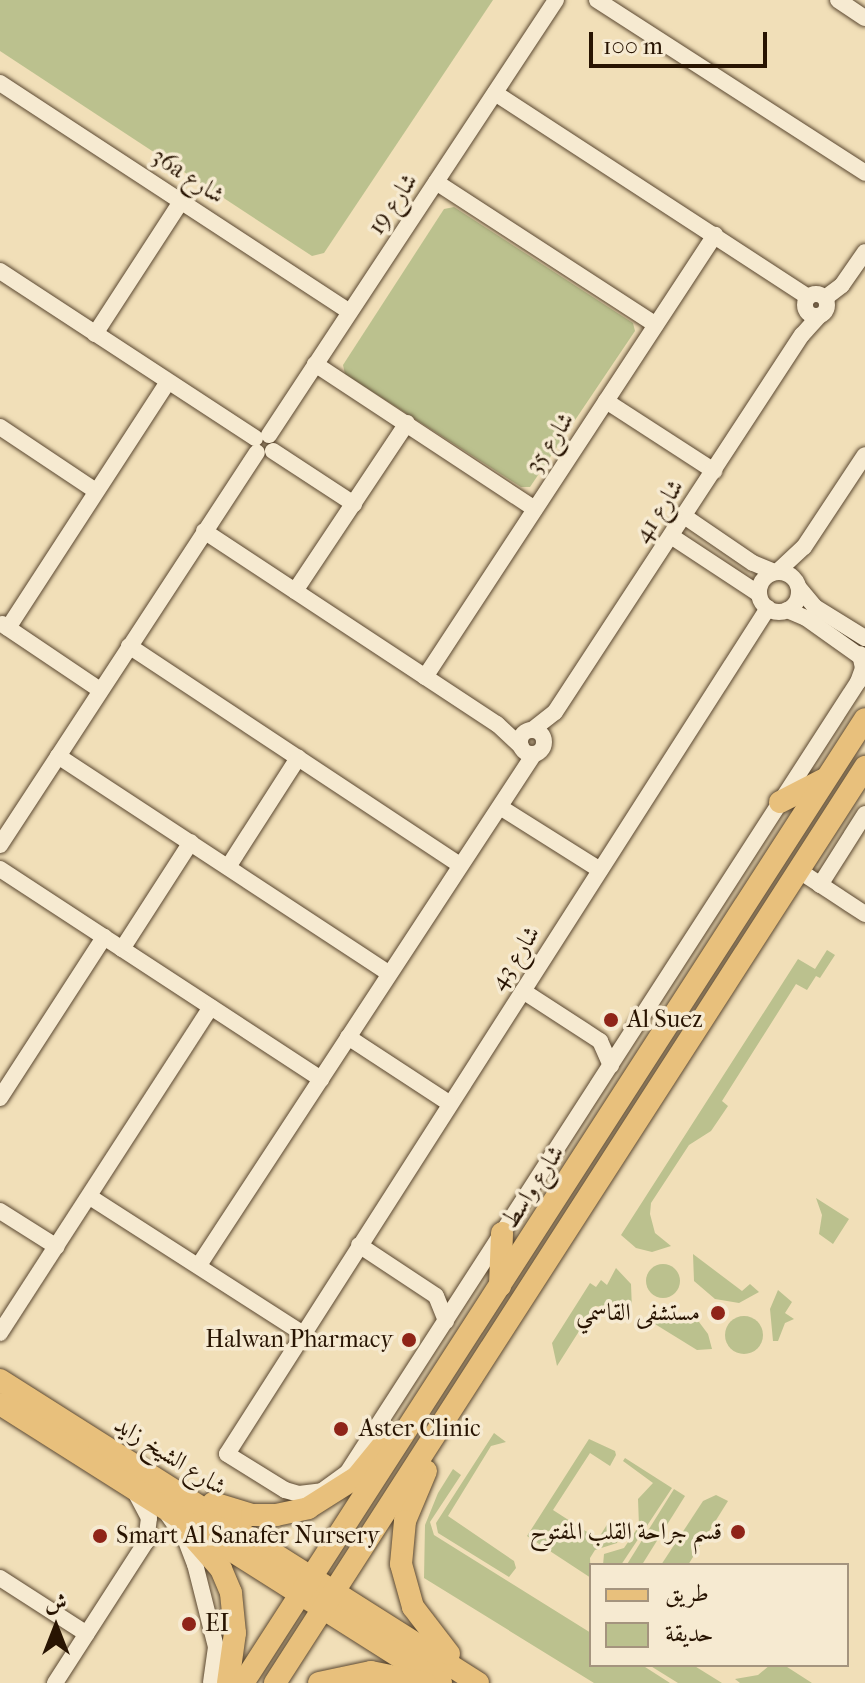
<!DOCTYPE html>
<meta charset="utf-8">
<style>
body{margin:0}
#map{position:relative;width:865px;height:1683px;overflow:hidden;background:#f1dfb8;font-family:"IM FELL French Canon",Amiri,serif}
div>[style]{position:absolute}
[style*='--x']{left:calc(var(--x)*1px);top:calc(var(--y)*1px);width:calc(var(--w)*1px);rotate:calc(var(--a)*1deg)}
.green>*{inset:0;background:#bbc18e;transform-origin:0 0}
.round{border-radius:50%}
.roads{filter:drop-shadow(0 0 2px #5a4730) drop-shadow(0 0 2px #5a4730)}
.minor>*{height:16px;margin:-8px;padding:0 8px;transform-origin:8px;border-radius:8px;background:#f6ead1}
.minor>.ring{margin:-8px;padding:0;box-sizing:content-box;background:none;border:16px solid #f6ead1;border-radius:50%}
.major>*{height:22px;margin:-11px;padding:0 11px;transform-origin:11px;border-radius:11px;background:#e8c07c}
.dots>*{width:22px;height:22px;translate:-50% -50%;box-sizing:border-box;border:4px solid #f6ead1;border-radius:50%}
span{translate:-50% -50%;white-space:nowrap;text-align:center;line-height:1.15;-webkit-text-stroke:7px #f6ead1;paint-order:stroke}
.street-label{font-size:24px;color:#281402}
.poi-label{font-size:24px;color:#281402}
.left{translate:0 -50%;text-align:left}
.right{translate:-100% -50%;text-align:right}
.legend{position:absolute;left:589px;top:1563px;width:260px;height:104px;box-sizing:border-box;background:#f6ead1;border:2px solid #a4947e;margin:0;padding:10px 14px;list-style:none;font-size:24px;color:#281402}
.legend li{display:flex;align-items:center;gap:16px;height:40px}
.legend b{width:40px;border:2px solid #a4947e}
.north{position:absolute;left:16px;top:1587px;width:80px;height:80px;-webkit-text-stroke:6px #f6ead1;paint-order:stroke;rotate:0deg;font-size:22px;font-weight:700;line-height:32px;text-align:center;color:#281402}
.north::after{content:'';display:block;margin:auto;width:28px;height:36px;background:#281402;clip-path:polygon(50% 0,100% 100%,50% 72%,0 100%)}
.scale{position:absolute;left:589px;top:32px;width:178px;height:36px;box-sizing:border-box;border:4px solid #281402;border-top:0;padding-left:10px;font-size:24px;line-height:28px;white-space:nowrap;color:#281402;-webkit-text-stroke:6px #f6ead1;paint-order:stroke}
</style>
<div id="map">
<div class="green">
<div style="clip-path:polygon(0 0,493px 0,324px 253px,312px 256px,0 51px)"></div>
<div style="clip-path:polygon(454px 207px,633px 323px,635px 331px,530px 487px,521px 487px,345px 374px,343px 365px,444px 209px)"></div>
<div style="clip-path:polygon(827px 950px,835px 955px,820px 978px,816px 976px,807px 990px,796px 984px,722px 1101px,728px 1106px,711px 1131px,689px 1145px,651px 1203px,650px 1214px,655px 1233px,671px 1246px,652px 1252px,636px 1248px,621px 1235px,798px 959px,815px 969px)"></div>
<div style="clip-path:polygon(816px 1198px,849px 1219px,833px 1244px,819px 1234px,822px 1215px)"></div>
<div style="clip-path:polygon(693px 1254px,742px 1291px,750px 1284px,759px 1292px,739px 1303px,715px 1299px,694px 1281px)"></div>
<div class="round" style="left:646px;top:1264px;width:34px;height:34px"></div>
<div style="clip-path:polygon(616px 1268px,631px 1284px,632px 1310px,595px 1306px,557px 1366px,552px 1343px,590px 1283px,596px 1287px,601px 1280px,607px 1285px)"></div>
<div style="clip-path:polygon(778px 1290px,792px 1302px,785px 1313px,794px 1319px,785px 1323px,778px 1341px,773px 1341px,770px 1309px)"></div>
<div style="clip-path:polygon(671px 1313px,686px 1314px,699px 1322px,708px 1334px,712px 1349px,697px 1350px,650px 1321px)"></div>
<div class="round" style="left:725px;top:1316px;width:38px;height:38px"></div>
<div style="clip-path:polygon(494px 1433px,506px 1442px,491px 1446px,448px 1516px,514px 1561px,516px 1568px,509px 1577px,438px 1533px,436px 1523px)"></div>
<div style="clip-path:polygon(589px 1439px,615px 1451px,616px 1455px,610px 1466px,590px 1453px,553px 1510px,598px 1539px,608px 1523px,621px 1532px,617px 1543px,595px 1550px,590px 1558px,591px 1578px,527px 1536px)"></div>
<div style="clip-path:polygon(625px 1458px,672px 1488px,621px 1565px,603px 1565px,604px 1554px,624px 1548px,639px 1526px,638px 1499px,653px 1483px,623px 1461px)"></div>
<div style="clip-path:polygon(453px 1469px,461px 1475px,430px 1522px,434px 1535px,591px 1633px,591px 1665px,642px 1665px,670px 1683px,594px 1683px,424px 1578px,425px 1525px,438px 1493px)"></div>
<div style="left:674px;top:1489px;width:13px;height:91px;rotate:32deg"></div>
<div style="clip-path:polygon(716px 1495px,728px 1501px,688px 1565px,661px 1565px,703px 1501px)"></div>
<div style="clip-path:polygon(649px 1665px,693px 1665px,722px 1683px,678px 1683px)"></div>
<div style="clip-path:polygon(770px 1665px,784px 1665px,812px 1683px,740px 1683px,735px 1679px,758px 1675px)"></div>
</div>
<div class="roads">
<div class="minor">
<div style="--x:597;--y:0;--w:319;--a:32.8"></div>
<div style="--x:838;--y:0;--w:32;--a:34"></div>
<div style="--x:0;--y:83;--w:417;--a:33.2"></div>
<div style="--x:495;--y:93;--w:374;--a:33.1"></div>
<div style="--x:436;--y:182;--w:262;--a:33"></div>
<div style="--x:0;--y:271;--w:305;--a:33.2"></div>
<div class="ring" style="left:805px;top:294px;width:6px;height:6px"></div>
<div style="--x:825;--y:298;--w:21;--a:-37"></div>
<div style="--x:842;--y:285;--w:40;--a:-55.1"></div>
<div style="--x:95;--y:334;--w:160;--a:-57"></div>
<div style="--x:315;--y:364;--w:263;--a:33.4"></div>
<div style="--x:606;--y:401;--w:129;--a:32.9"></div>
<div style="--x:0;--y:427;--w:115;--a:33.7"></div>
<div style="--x:269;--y:435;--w:521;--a:-56.58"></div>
<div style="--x:273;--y:451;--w:97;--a:33.2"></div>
<div style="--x:684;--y:516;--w:83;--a:34.3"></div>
<div style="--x:753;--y:563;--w:23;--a:23"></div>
<div style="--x:204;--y:531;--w:351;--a:33.4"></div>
<div style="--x:497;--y:724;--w:33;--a:43"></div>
<div style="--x:671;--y:536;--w:105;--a:33.4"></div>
<div style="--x:778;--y:571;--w:35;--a:-43"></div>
<div style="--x:804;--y:547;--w:110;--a:-56.5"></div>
<div class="ring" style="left:759px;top:572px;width:24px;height:24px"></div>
<div style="--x:799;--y:588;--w:25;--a:50"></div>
<div style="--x:815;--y:607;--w:59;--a:31.8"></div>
<div style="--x:295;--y:591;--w:202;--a:-56.3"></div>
<div style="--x:768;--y:608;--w:1004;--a:122.6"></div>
<div style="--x:227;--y:1454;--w:68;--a:31.8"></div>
<div style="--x:285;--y:1490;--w:15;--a:16"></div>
<div style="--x:299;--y:1494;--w:23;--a:-7"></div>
<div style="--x:322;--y:1491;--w:31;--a:-36"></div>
<div style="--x:347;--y:1473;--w:942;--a:-57.14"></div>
<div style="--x:858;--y:682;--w:15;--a:-70"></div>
<div style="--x:863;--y:668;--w:14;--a:-102"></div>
<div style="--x:787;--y:610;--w:21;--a:23"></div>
<div style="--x:806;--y:618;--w:72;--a:35.4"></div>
<div style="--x:2;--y:624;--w:118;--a:34"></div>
<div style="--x:8;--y:628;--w:293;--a:-57"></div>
<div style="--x:129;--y:646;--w:397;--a:33.5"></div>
<div style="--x:425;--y:677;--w:529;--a:-56.73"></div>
<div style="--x:532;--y:730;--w:29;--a:-38"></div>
<div style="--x:555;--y:712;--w:451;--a:-56.8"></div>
<div style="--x:802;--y:335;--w:25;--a:-48"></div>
<div class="ring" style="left:520px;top:730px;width:8px;height:8px"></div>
<div style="--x:58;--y:756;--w:395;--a:33.3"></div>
<div style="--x:500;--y:807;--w:118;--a:32.2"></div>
<div style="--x:0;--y:845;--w:469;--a:-56.8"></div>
<div style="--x:228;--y:867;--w:130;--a:-57.3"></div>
<div style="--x:0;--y:869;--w:384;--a:33.2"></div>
<div style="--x:798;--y:870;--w:80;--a:33.3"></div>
<div style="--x:820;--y:885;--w:84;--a:-57.6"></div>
<div style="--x:122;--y:949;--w:127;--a:-57.2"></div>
<div style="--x:523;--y:991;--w:92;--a:33"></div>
<div style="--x:600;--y:1041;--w:27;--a:66"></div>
<div style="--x:348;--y:1037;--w:121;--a:33.2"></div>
<div style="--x:0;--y:1098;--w:192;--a:-57.1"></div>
<div style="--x:90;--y:1197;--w:252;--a:32.7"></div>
<div style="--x:0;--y:1211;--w:67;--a:32.3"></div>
<div style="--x:359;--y:1245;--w:92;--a:33.5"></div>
<div style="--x:436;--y:1296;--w:27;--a:68"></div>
<div style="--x:199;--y:1265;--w:611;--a:-56.75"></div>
<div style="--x:0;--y:1333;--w:388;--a:-57.1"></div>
<div style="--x:166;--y:1512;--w:35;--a:55"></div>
<div style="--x:186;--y:1541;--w:25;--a:69"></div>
<div style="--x:195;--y:1564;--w:86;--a:75.8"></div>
<div style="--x:216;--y:1647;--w:36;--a:98"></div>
<div style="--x:0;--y:1578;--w:103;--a:32.8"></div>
<div style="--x:55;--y:1683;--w:168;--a:-57.2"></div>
<div style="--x:146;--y:1542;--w:24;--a:-83"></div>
<div style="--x:149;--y:1518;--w:30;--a:-118"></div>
</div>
<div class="major">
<div style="--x:780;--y:802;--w:48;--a:-27.1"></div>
<div style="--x:500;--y:1286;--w:53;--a:-87.8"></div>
<div style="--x:0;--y:1380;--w:566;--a:32.37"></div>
<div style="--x:0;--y:1404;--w:522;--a:32.32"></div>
<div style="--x:426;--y:1471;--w:54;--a:112.8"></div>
<div style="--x:405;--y:1521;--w:43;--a:95.3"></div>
<div style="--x:401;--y:1564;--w:45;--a:74.4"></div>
<div style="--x:413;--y:1607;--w:59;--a:52.5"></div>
<div style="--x:213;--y:1503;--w:41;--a:17.1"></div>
<div style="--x:252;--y:1515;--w:24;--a:0"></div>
<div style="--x:276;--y:1515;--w:33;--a:-12"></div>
<div style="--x:308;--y:1508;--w:58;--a:-32.3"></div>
<div style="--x:357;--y:1477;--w:41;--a:-50.9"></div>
<div style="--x:192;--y:1536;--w:44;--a:48.7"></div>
<div style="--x:221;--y:1569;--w:26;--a:67"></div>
<div style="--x:231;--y:1593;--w:40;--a:84.3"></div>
<div style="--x:235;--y:1633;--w:50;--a:98"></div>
<div style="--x:243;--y:1683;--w:1147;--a:-57.17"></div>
<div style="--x:275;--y:1683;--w:1090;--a:-57.21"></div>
<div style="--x:319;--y:1683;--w:53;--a:-11.9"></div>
<div style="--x:371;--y:1672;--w:55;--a:11.5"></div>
</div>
</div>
<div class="dots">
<div style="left:611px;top:1020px;background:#8f2418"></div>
<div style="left:718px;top:1313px;background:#8f2418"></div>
<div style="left:409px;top:1340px;background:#8f2418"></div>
<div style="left:341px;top:1429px;background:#8f2418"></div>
<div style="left:738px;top:1532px;background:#8f2418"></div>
<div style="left:100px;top:1536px;background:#8f2418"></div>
<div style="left:189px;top:1624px;background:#8f2418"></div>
</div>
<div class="street-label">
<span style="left:188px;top:176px;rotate:33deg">36a شارع</span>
<span style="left:393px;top:204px;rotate:-56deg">شارع 19</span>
<span style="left:550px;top:443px;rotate:-57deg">شارع 35</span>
<span style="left:659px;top:511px;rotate:-57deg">شارع 41</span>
<span style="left:515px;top:958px;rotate:-57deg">شارع 43</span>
<span style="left:533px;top:1187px;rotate:-57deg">شارع واسط</span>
<span style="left:170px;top:1456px;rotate:32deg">شارع الشيخ زايد</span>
</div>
<div class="poi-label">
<span class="left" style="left:627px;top:1020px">Al Suez</span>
<span class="right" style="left:700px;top:1313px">مستشفى القاسمي</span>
<span class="right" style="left:393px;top:1340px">Halwan Pharmacy</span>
<span class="left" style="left:359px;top:1429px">Aster Clinic</span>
<span class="right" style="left:722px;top:1532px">قسم جراحة القلب المفتوح</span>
<span class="left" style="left:116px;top:1536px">Smart Al Sanafer Nursery</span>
<span class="left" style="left:205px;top:1624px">EI</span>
</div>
<ul class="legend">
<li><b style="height:10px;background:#e8c07c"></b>طريق</li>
<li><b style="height:22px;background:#bbc18e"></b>حديقة</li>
</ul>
<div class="north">ش</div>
<div class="scale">100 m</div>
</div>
